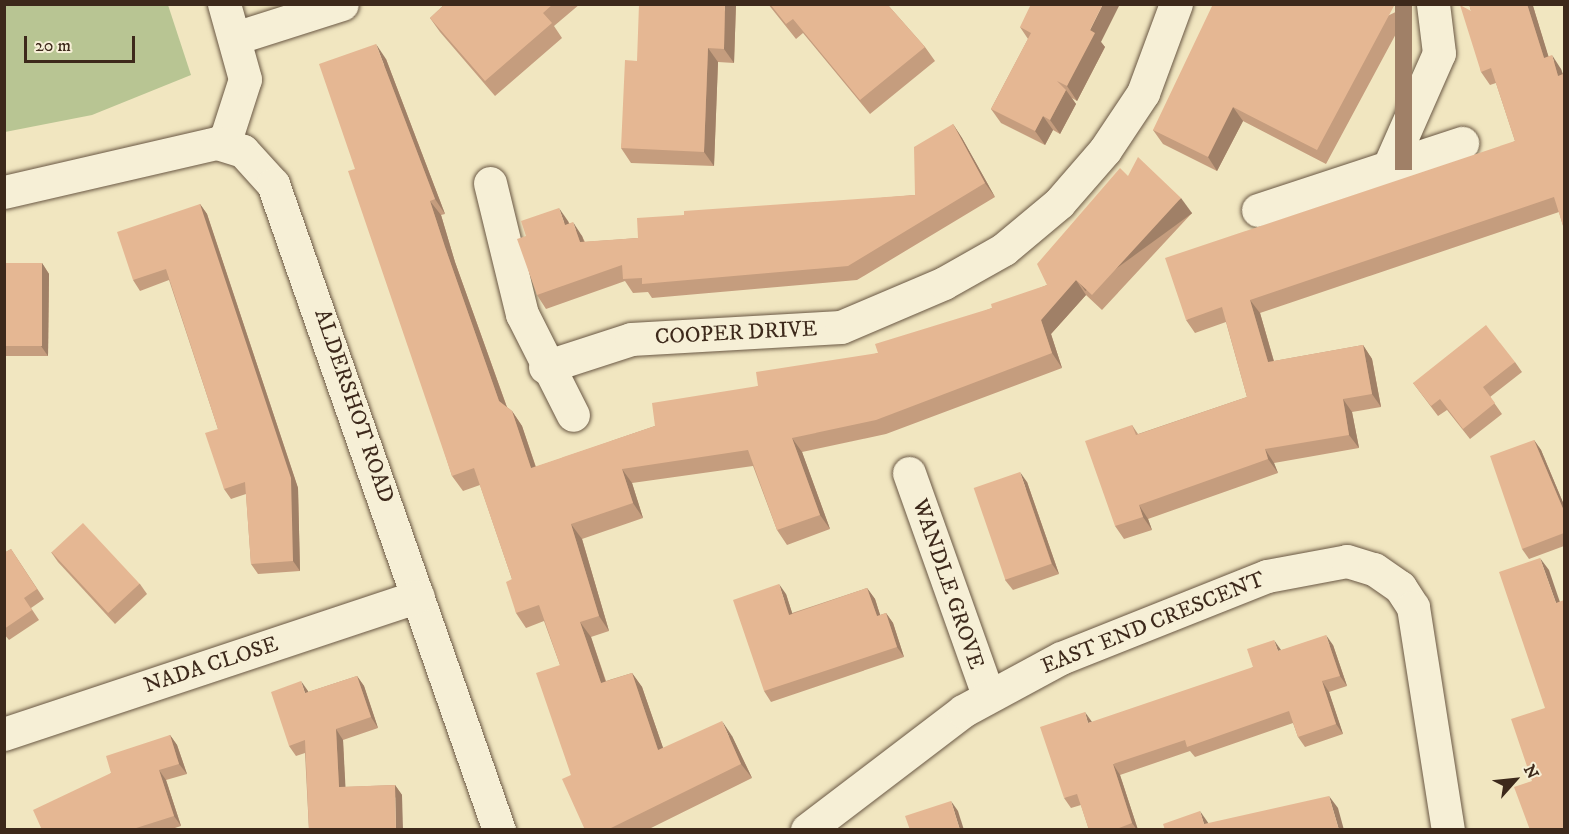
<!DOCTYPE html>
<style>
body{margin:0}
#map{position:relative;width:1569px;height:834px;overflow:hidden;background:#f1e6c0;font-family:"IM FELL DW Pica",serif}
div>[style]{position:absolute}
[style*='--x']{left:calc(var(--x)*1px);top:calc(var(--y)*1px);width:calc(var(--w)*1px);rotate:calc(var(--a)*1deg)}
.green>*{inset:0;background:#b8c593}
.roads{filter:drop-shadow(0 0 2px #6a5844) drop-shadow(0 0 2px #6a5844)}
.minor>*{height:33px;margin:-16.5px;padding:0 16.5px;transform-origin:16.5px;border-radius:16.5px;background:#f6efd6}
.wall>*{inset:0;background:#c59d7e}
.shaded-wall>*{inset:0;background:#a08067;transform-origin:0 0}
.building>*{inset:0;background:#e5b793;transform-origin:0 0}
span{translate:-50% -50%;white-space:nowrap;text-align:center;line-height:1.15;-webkit-text-stroke:4.5px #f6efd6;paint-order:stroke}
.street-label{font-size:22px;color:#3d291b}
.frame{position:absolute;inset:0;border:6px solid #3d291b;pointer-events:none}
.north{position:absolute;left:1485px;top:750px;width:60px;height:60px;-webkit-text-stroke:4px #f6efd6;paint-order:stroke;rotate:63deg;font-size:16px;font-weight:700;line-height:24px;text-align:center;color:#3d291b}
.north::after{content:'';display:block;margin:auto;width:21px;height:27px;background:#3d291b;clip-path:polygon(50% 0,100% 100%,50% 72%,0 100%)}
.scale{position:absolute;left:24px;top:36px;width:111px;height:27px;box-sizing:border-box;border:3px solid #3d291b;border-top:0;padding-left:8px;font-size:18px;line-height:21px;white-space:nowrap;color:#3d291b;-webkit-text-stroke:4px #f6efd6;paint-order:stroke}
</style>
<div id="map">
<div class="green">
<div style="clip-path:polygon(5px 4px,168px 5px,191px 75px,92px 115px,5px 132px)"></div>
</div>
<div class="roads">
<div class="minor">
<div style="--x:235;--y:38;--w:112;--a:-17.6"></div>
<div style="--x:224;--y:144;--w:68;--a:-72.1"></div>
<div style="--x:245;--y:79;--w:78;--a:-105.6"></div>
<div style="--x:1390;--y:164;--w:121;--a:-66.2"></div>
<div style="--x:1439;--y:53;--w:49;--a:-97"></div>
<div style="--x:490;--y:183;--w:135;--a:76.3"></div>
<div style="--x:522;--y:314;--w:113;--a:63.2"></div>
<div style="--x:4;--y:192;--w:219;--a:-13"></div>
<div style="--x:217;--y:143;--w:27;--a:17"></div>
<div style="--x:243;--y:151;--w:45;--a:47.7"></div>
<div style="--x:273;--y:184;--w:684;--a:70.72"></div>
<div style="--x:1258;--y:210;--w:215;--a:-18.2"></div>
<div style="--x:545;--y:367;--w:90;--a:-18"></div>
<div style="--x:631;--y:339;--w:210;--a:-3.3"></div>
<div style="--x:841;--y:327;--w:112;--a:-23.1"></div>
<div style="--x:944;--y:283;--w:69;--a:-29.5"></div>
<div style="--x:1004;--y:249;--w:72;--a:-39.9"></div>
<div style="--x:1059;--y:203;--w:70;--a:-49"></div>
<div style="--x:1105;--y:150;--w:69;--a:-56.3"></div>
<div style="--x:1143;--y:93;--w:95;--a:-69.7"></div>
<div style="--x:909;--y:473;--w:236;--a:70.4"></div>
<div style="--x:4;--y:734;--w:436;--a:-18.4"></div>
<div style="--x:807;--y:830;--w:196;--a:-37.3"></div>
<div style="--x:963;--y:711;--w:111;--a:-28.4"></div>
<div style="--x:1061;--y:658;--w:222;--a:-21.7"></div>
<div style="--x:1267;--y:576;--w:81;--a:-10.6"></div>
<div style="--x:1347;--y:561;--w:28;--a:17"></div>
<div style="--x:1374;--y:569;--w:32;--a:35"></div>
<div style="--x:1400;--y:587;--w:24;--a:57"></div>
<div style="--x:1413;--y:607;--w:226;--a:81.1"></div>
</div>
</div>
<div class="wall">
<div style="clip-path:polygon(445px 4px,580px 4px,554px 26px,562px 38px,495px 96px,440px 32px,430px 18px)"></div>
<div style="clip-path:polygon(736px 4px,734px 63px,718px 62px,714px 166px,631px 163px,621px 148px,637px 61px)"></div>
<div style="clip-path:polygon(768px 4px,887px 4px,925px 47px,935px 61px,870px 114px,803px 33px,796px 39px)"></div>
<div style="clip-path:polygon(1412px 4px,1326px 164px,1243px 121px,1217px 171px,1163px 144px,1153px 130px)"></div>
<div style="clip-path:polygon(1469px 4px,1537px 4px,1533px 6px,1548px 56px,1561px 69px,1563px 74px,1564px 76px,1564px 229px,1559px 212px,1260px 313px,1274px 361px,1363px 345px,1372px 359px,1381px 407px,1352px 412px,1359px 448px,1274px 463px,1278px 473px,1148px 519px,1152px 530px,1124px 539px,1115px 526px,1132px 425px,1138px 434px,1247px 397px,1226px 322px,1195px 333px,1186px 320px,1515px 141px,1496px 83px,1490px 85px,1481px 72px,1471px 11px)"></div>
<div style="clip-path:polygon(1020px 27px,1101px 42px,1105px 47px,1077px 101px,1072px 98px,1076px 104px,1060px 134px,1053px 130px,1045px 145px,1001px 123px,991px 109px,1028px 39px)"></div>
<div style="clip-path:polygon(386px 59px,445px 214px,441px 215px,455px 262px,507px 407px,512px 411px,522px 426px,536px 467px,655px 426px,758px 386px,878px 353px,992px 308px,1047px 285px,1128px 176px,1192px 213px,1102px 310px,1086px 295px,1051px 334px,1062px 368px,886px 434px,802px 452px,830px 529px,787px 545px,777px 530px,753px 466px,632px 483px,643px 518px,582px 539px,609px 631px,591px 637px,606px 681px,632px 673px,642px 687px,663px 748px,732px 736px,752px 778px,647px 830px,585px 830px,571px 775px,560px 665px,544px 621px,526px 628px,516px 613px,512px 579px,480px 485px,463px 491px,452px 476px,355px 169px)"></div>
<div style="clip-path:polygon(953px 124px,962px 138px,995px 197px,857px 280px,652px 298px,648px 292px,633px 293px,625px 281px,546px 309px,537px 295px,526px 236px,568px 221px,569px 223px,582px 236px,585px 242px,638px 238px,684px 215px,915px 195px)"></div>
<div style="clip-path:polygon(200px 204px,207px 214px,298px 488px,300px 571px,258px 574px,251px 564px,246px 494px,231px 499px,224px 489px,218px 429px,169px 280px,140px 291px,133px 280px)"></div>
<div style="clip-path:polygon(4px 263px,42px 263px,49px 274px,48px 356px,4px 356px)"></div>
<div style="clip-path:polygon(1515px 362px,1522px 372px,1490px 397px,1502px 414px,1470px 439px,1447px 410px,1438px 416px,1413px 383px)"></div>
<div style="clip-path:polygon(1534px 440px,1541px 450px,1564px 505px,1564px 546px,1529px 559px,1522px 549px)"></div>
<div style="clip-path:polygon(1027px 482px,1059px 574px,1013px 590px,1005px 580px)"></div>
<div style="clip-path:polygon(11px 549px,44px 599px,31px 608px,39px 620px,9px 640px,4px 634px,4px 553px)"></div>
<div style="clip-path:polygon(51px 552px,140px 584px,147px 594px,115px 624px,58px 562px)"></div>
<div style="clip-path:polygon(867px 588px,875px 599px,880px 615px,886px 613px,893px 623px,904px 657px,771px 702px,764px 691px,786px 594px,792px 613px)"></div>
<div style="clip-path:polygon(1333px 645px,1347px 686px,1329px 692px,1343px 734px,1305px 747px,1298px 737px,1293px 723px,1195px 757px,1190px 751px,1120px 775px,1138px 830px,1089px 830px,1081px 805px,1071px 808px,1064px 798px,1253px 667px,1281px 650px)"></div>
<div style="clip-path:polygon(357px 676px,364px 686px,378px 728px,343px 740px,345px 787px,395px 785px,402px 795px,309px 830px,305px 753px,296px 756px,289px 746px,308px 692px)"></div>
<div style="clip-path:polygon(170px 735px,177px 745px,187px 774px,166px 780px,181px 826px,169px 830px,42px 830px,111px 773px)"></div>
</div>
<div class="shaded-wall">
<div style="clip-path:polygon(725px 4px,736px 4px,734px 63px,724px 49px)"></div>
<div style="clip-path:polygon(1103px 4px,1120px 4px,1101px 42px,1105px 47px,1077px 101px,1067px 86px,1090px 30px)"></div>
<div style="left:1395px;top:4px;width:17px;height:166px"></div>
<div style="clip-path:polygon(1527px 4px,1532px 4px,1533px 6px,1553px 71px,1544px 58px)"></div>
<div style="clip-path:polygon(376px 44px,386px 59px,445px 214px,435px 199px)"></div>
<div style="clip-path:polygon(708px 48px,718px 62px,714px 166px,704px 152px)"></div>
<div style="clip-path:polygon(1552px 55px,1561px 69px,1564px 79px,1558px 76px)"></div>
<div style="clip-path:polygon(1066px 90px,1076px 104px,1060px 134px,1050px 120px)"></div>
<div style="clip-path:polygon(1233px 107px,1243px 121px,1217px 171px,1208px 157px)"></div>
<div style="clip-path:polygon(1043px 116px,1053px 130px,1045px 145px,1035px 131px)"></div>
<div style="clip-path:polygon(953px 124px,962px 138px,995px 197px,985px 183px)"></div>
<div style="left:1181px;top:198px;width:19px;height:132px;rotate:54deg"></div>
<div style="clip-path:polygon(430px 201px,441px 215px,455px 262px,510px 416px,499px 401px,445px 247px)"></div>
<div style="clip-path:polygon(200px 204px,207px 214px,298px 488px,300px 571px,293px 561px)"></div>
<div style="clip-path:polygon(559px 208px,568px 221px,574px 239px,565px 225px)"></div>
<div style="clip-path:polygon(573px 222px,582px 236px,589px 256px,580px 242px)"></div>
<div style="clip-path:polygon(42px 263px,49px 274px,48px 356px,41px 346px)"></div>
<div style="clip-path:polygon(1076px 280px,1086px 295px,1051px 334px,1062px 368px,1052px 353px,1041px 320px)"></div>
<div style="clip-path:polygon(1250px 300px,1260px 313px,1278px 376px,1268px 362px)"></div>
<div style="clip-path:polygon(1363px 345px,1372px 359px,1381px 407px,1372px 394px)"></div>
<div style="clip-path:polygon(1343px 399px,1352px 412px,1359px 448px,1349px 435px)"></div>
<div style="clip-path:polygon(512px 411px,522px 426px,541px 483px,531px 468px)"></div>
<div style="clip-path:polygon(792px 438px,802px 452px,830px 529px,820px 515px)"></div>
<div style="clip-path:polygon(1534px 440px,1541px 450px,1564px 505px,1564px 511px)"></div>
<div style="clip-path:polygon(1265px 449px,1274px 463px,1278px 473px,1268px 459px)"></div>
<div style="clip-path:polygon(622px 469px,632px 483px,643px 518px,633px 503px)"></div>
<div style="clip-path:polygon(1020px 472px,1027px 482px,1059px 574px,1052px 564px)"></div>
<div style="clip-path:polygon(1139px 505px,1148px 519px,1152px 530px,1143px 517px)"></div>
<div style="clip-path:polygon(571px 524px,582px 539px,609px 631px,599px 616px)"></div>
<div style="clip-path:polygon(1540px 558px,1549px 570px,1564px 614px,1556px 603px)"></div>
<div style="clip-path:polygon(779px 584px,786px 594px,796px 625px,789px 615px)"></div>
<div style="clip-path:polygon(867px 588px,875px 599px,884px 627px,877px 616px)"></div>
<div style="clip-path:polygon(886px 613px,893px 623px,904px 657px,897px 647px)"></div>
<div style="clip-path:polygon(580px 622px,591px 637px,611px 698px,601px 683px)"></div>
<div style="clip-path:polygon(1326px 635px,1333px 645px,1347px 686px,1340px 676px)"></div>
<div style="clip-path:polygon(1274px 640px,1281px 650px,1278px 651px)"></div>
<div style="clip-path:polygon(632px 673px,642px 687px,669px 765px,658px 750px)"></div>
<div style="clip-path:polygon(357px 676px,364px 686px,378px 728px,371px 717px)"></div>
<div style="clip-path:polygon(301px 681px,308px 691px,312px 704px,305px 693px)"></div>
<div style="clip-path:polygon(1322px 681px,1329px 692px,1343px 734px,1336px 724px)"></div>
<div style="clip-path:polygon(1085px 712px,1092px 722px,1088px 723px)"></div>
<div style="clip-path:polygon(722px 721px,732px 736px,752px 778px,741px 764px)"></div>
<div style="clip-path:polygon(336px 729px,343px 740px,346px 797px,339px 787px)"></div>
<div style="clip-path:polygon(170px 735px,177px 745px,187px 774px,179px 764px)"></div>
<div style="clip-path:polygon(1113px 764px,1120px 775px,1138px 830px,1137px 830px,1132px 823px)"></div>
<div style="clip-path:polygon(159px 770px,166px 780px,181px 826px,174px 816px)"></div>
<div style="clip-path:polygon(395px 785px,402px 795px,403px 830px,396px 830px)"></div>
<div style="clip-path:polygon(1329px 796px,1338px 808px,1344px 830px,1339px 830px)"></div>
<div style="clip-path:polygon(951px 801px,958px 811px,964px 830px,960px 830px)"></div>
<div style="clip-path:polygon(1200px 811px,1209px 824px,1204px 824px)"></div>
</div>
<div class="building">
<div style="clip-path:polygon(445px 4px,553px 4px,543px 13px,552px 23px,485px 81px,430px 18px)"></div>
<div style="clip-path:polygon(639px 4px,725px 4px,724px 49px,708px 48px,704px 152px,621px 148px,625px 60px,637px 61px)"></div>
<div style="clip-path:polygon(770px 4px,887px 4px,925px 47px,860px 100px,793px 19px,786px 24px)"></div>
<div style="clip-path:polygon(1031px 4px,1103px 4px,1090px 30px,1095px 33px,1067px 86px,1057px 81px,1066px 90px,1050px 120px,1043px 116px,1035px 131px,991px 109px,1031px 33px,1020px 27px)"></div>
<div style="clip-path:polygon(1213px 4px,1395px 4px,1317px 150px,1233px 107px,1208px 157px,1153px 130px)"></div>
<div style="clip-path:polygon(1469px 4px,1527px 4px,1544px 58px,1552px 55px,1558px 76px,1563px 74px,1564px 79px,1564px 229px,1554px 197px,1250px 300px,1268px 362px,1363px 345px,1372px 394px,1343px 399px,1349px 435px,1265px 449px,1268px 459px,1139px 505px,1143px 517px,1115px 526px,1085px 441px,1132px 425px,1136px 435px,1247px 397px,1222px 307px,1186px 320px,1165px 258px,1515px 141px,1491px 68px,1481px 72px,1460px 5px,1471px 11px)"></div>
<div style="clip-path:polygon(376px 44px,435px 199px,430px 201px,445px 247px,499px 401px,512px 411px,531px 468px,655px 426px,652px 403px,758px 386px,756px 372px,878px 353px,875px 344px,992px 308px,991px 304px,1047px 285px,1037px 264px,1120px 168px,1128px 176px,1138px 157px,1181px 198px,1092px 295px,1076px 280px,1041px 320px,1052px 353px,876px 420px,792px 438px,820px 515px,777px 530px,748px 450px,622px 469px,633px 503px,571px 524px,599px 616px,580px 622px,601px 683px,632px 673px,658px 750px,722px 721px,741px 764px,607px 830px,585px 830px,562px 779px,571px 775px,536px 673px,560px 665px,539px 605px,516px 613px,506px 582px,512px 579px,474px 468px,452px 476px,348px 171px,355px 169px,319px 64px)"></div>
<div style="clip-path:polygon(953px 124px,985px 183px,848px 266px,642px 284px,642px 278px,623px 279px,622px 265px,537px 295px,517px 239px,526px 236px,521px 221px,559px 208px,565px 225px,573px 222px,580px 242px,638px 238px,637px 218px,684px 215px,684px 211px,915px 195px,914px 147px)"></div>
<div style="clip-path:polygon(200px 204px,291px 478px,293px 561px,251px 564px,245px 482px,224px 489px,205px 433px,218px 429px,166px 269px,133px 280px,117px 232px)"></div>
<div style="left:4px;top:263px;width:38px;height:83px"></div>
<div style="clip-path:polygon(1486px 325px,1515px 362px,1483px 387px,1495px 403px,1463px 429px,1440px 399px,1431px 406px,1413px 383px)"></div>
<div style="clip-path:polygon(1534px 440px,1564px 511px,1564px 533px,1522px 549px,1490px 456px)"></div>
<div style="left:1020px;top:472px;width:97px;height:49px;rotate:71deg"></div>
<div style="left:83px;top:523px;width:83px;height:43px;rotate:47deg"></div>
<div style="clip-path:polygon(11px 549px,37px 589px,24px 598px,32px 610px,4px 629px,4px 553px)"></div>
<div style="clip-path:polygon(1540px 558px,1556px 603px,1564px 600px,1564px 830px,1530px 830px,1514px 787px,1532px 781px,1511px 719px,1545px 708px,1499px 572px)"></div>
<div style="clip-path:polygon(779px 584px,789px 615px,867px 588px,877px 616px,886px 613px,897px 647px,764px 691px,733px 600px)"></div>
<div style="clip-path:polygon(1326px 635px,1340px 676px,1322px 681px,1336px 724px,1298px 737px,1289px 711px,1187px 747px,1185px 740px,1113px 764px,1132px 823px,1114px 830px,1089px 830px,1077px 794px,1064px 798px,1040px 727px,1085px 712px,1088px 723px,1253px 667px,1247px 649px,1274px 640px,1278px 651px)"></div>
<div style="clip-path:polygon(357px 676px,371px 717px,336px 729px,339px 787px,395px 785px,396px 830px,309px 830px,305px 740px,289px 746px,271px 692px,301px 681px,305px 693px)"></div>
<div style="clip-path:polygon(170px 735px,179px 764px,159px 770px,174px 816px,130px 830px,42px 830px,33px 810px,111px 773px,106px 756px)"></div>
<div style="clip-path:polygon(1329px 796px,1339px 830px,1165px 830px,1163px 824px,1200px 811px,1204px 824px)"></div>
<div style="clip-path:polygon(951px 801px,960px 830px,910px 830px,905px 816px)"></div>
</div>
<div class="street-label">
<span style="left:736px;top:333px;rotate:-3deg">COOPER DRIVE</span>
<span style="left:354px;top:406px;rotate:71deg">ALDERSHOT ROAD</span>
<span style="left:948px;top:584px;rotate:71deg">WANDLE GROVE</span>
<span style="left:1153px;top:623px;rotate:-22deg">EAST END CRESCENT</span>
<span style="left:211px;top:665px;rotate:-18deg">NADA CLOSE</span>
</div>
<div class="frame"></div>
<div class="north">N</div>
<div class="scale">20 m</div>
</div>
